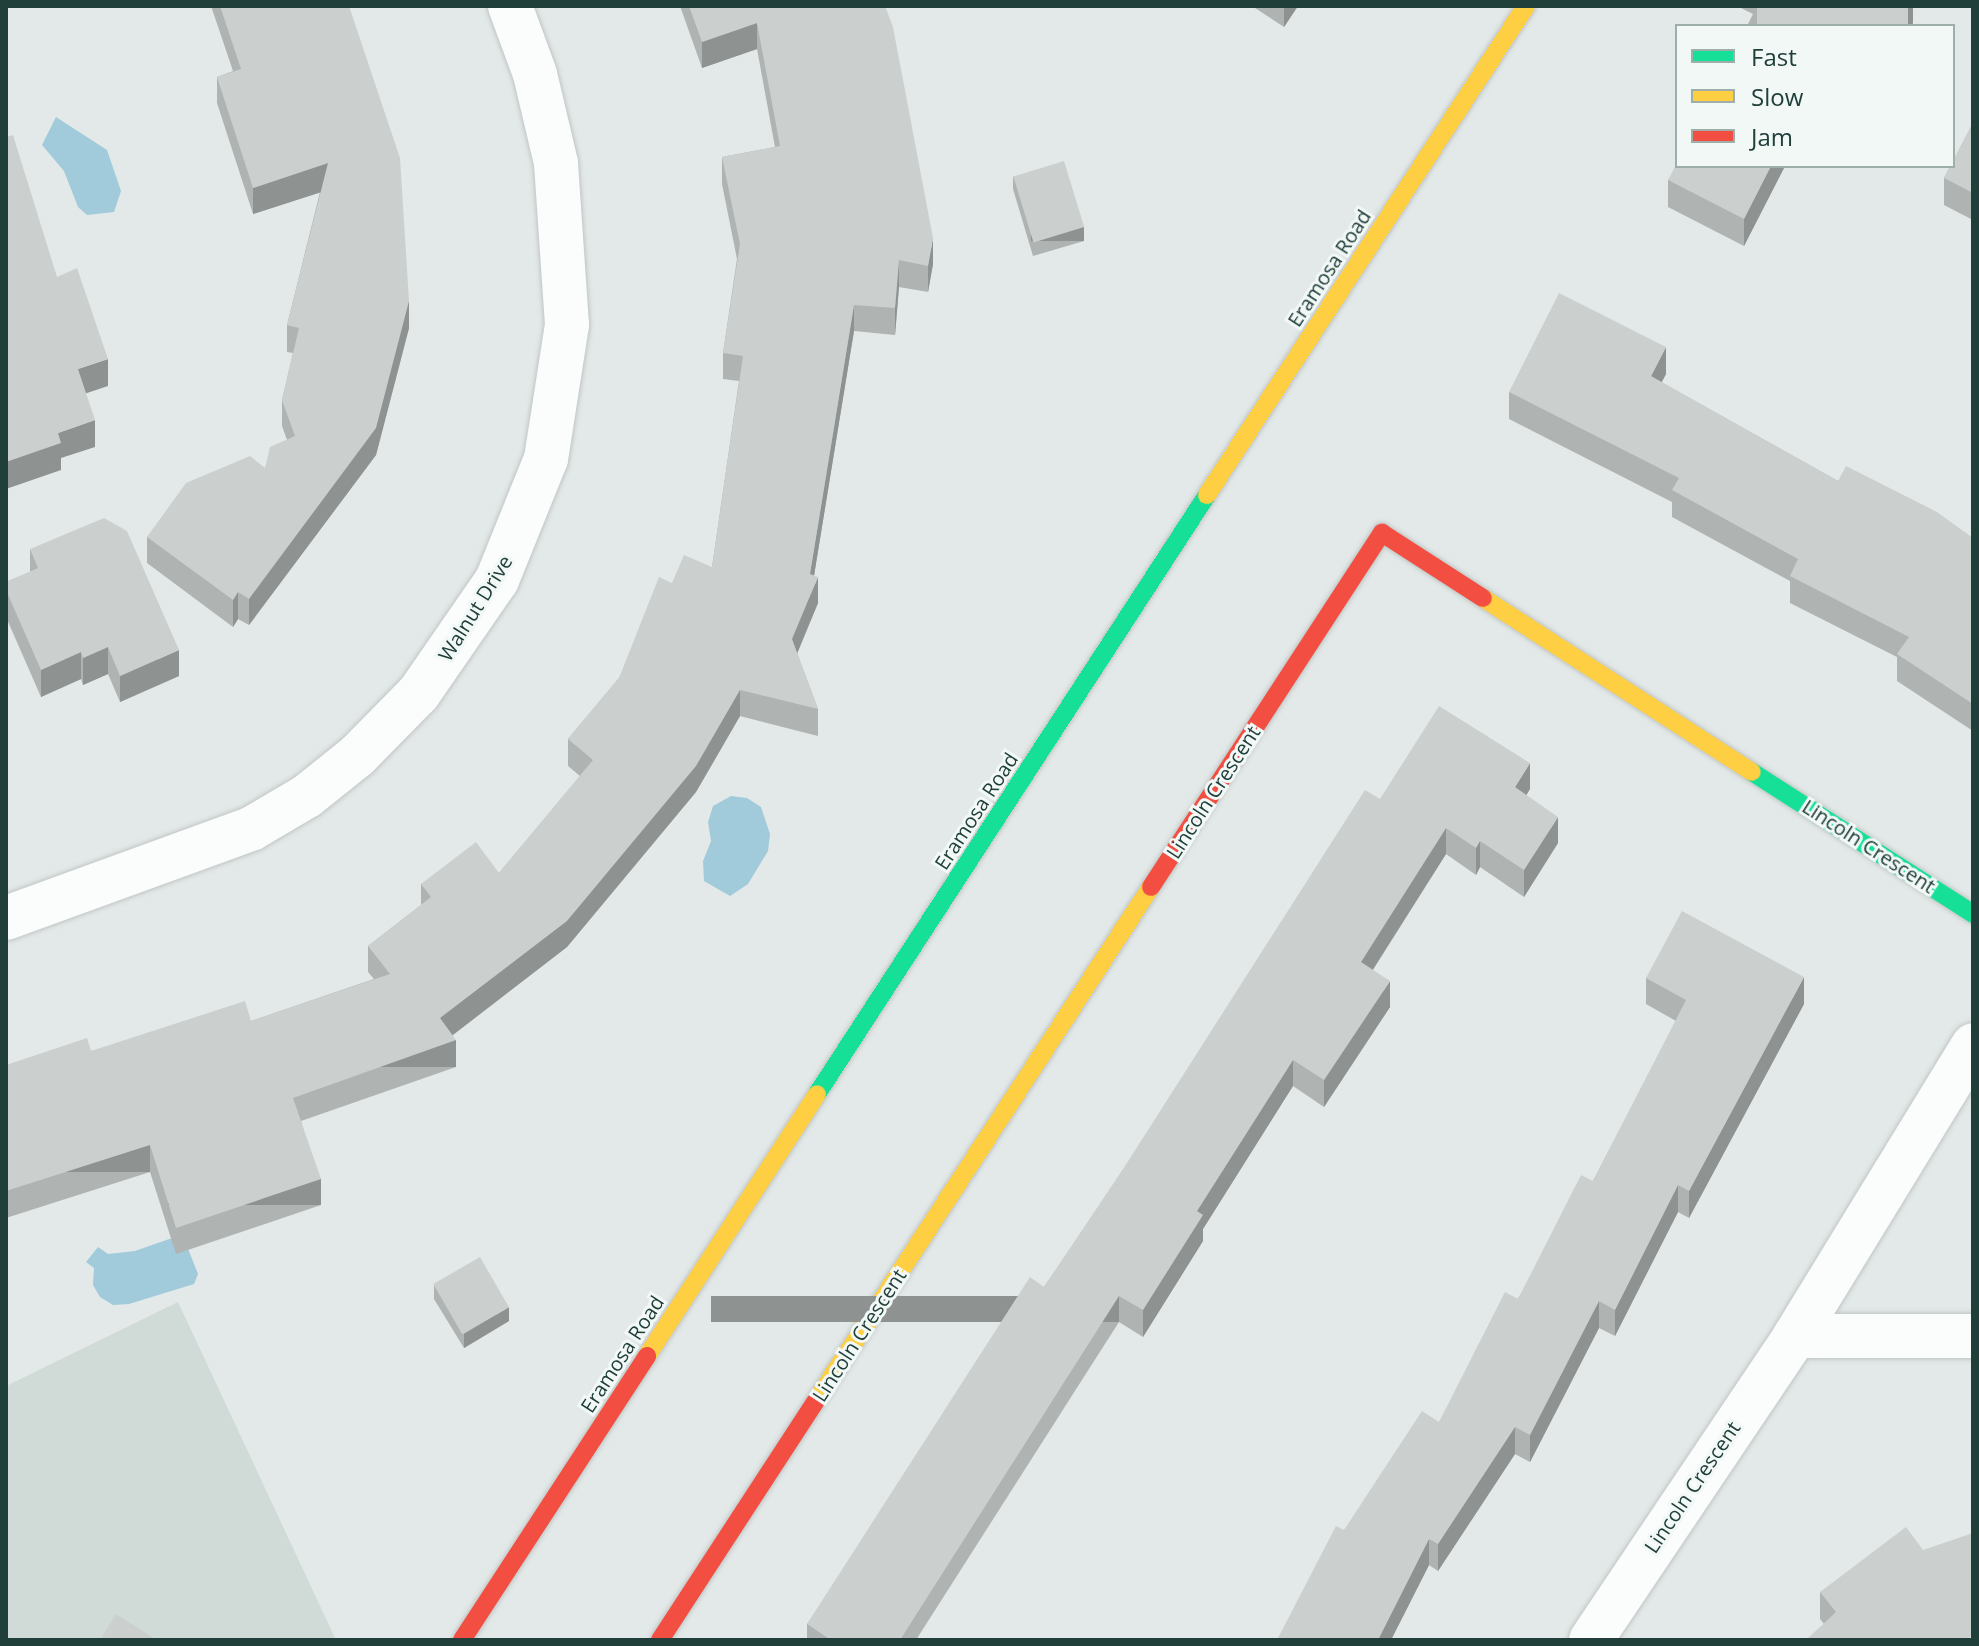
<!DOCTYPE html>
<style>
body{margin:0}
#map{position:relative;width:1979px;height:1646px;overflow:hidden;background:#e3e9e8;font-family:"Open Sans",sans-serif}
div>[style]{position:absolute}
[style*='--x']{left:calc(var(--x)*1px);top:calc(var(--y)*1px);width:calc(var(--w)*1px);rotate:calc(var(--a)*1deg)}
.built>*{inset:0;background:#d0dbd8}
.water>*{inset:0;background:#a1cadb}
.roads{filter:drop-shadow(0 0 2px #c0c6c5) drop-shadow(0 0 2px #c0c6c5)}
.street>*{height:44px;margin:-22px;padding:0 22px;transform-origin:22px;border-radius:22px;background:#fbfcfc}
.fast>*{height:18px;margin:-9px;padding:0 9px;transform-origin:9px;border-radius:9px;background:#16e098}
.slow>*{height:18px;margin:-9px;padding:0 9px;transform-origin:9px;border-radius:9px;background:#ffcf43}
.jam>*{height:18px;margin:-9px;padding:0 9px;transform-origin:9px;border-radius:9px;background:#f24e42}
.wall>*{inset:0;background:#afb3b2}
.shaded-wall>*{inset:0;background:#8e9291;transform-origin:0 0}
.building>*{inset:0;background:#cbd0cf;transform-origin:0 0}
span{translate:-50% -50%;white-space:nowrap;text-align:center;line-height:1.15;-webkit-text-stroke:6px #f1f8f6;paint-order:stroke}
.street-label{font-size:20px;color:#203e3a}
.frame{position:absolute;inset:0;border:8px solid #203e3a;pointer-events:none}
.legend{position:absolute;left:1675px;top:24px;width:280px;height:144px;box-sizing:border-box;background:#f1f8f6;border:2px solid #9daeab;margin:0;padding:10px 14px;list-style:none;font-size:24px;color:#203e3a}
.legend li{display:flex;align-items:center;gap:16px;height:40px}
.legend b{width:40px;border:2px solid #9daeab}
</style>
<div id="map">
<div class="built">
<div style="clip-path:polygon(178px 1302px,336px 1640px,6px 1640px,6px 1386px)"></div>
</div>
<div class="water">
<div style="clip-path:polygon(56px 117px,107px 150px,121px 191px,114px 212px,87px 215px,78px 207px,64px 171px,42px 145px)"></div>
<div style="clip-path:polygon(731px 796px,747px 798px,761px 807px,770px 834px,768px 851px,748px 884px,730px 896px,704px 881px,703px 861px,711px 841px,708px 822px,713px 806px)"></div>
<div style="clip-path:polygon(175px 1237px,185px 1241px,198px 1274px,194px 1284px,129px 1304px,113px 1305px,100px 1297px,93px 1285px,94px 1268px,86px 1262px,98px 1247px,108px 1254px,135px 1251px)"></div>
</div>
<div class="roads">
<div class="street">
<div style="--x:6;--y:918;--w:261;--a:-20"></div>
<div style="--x:251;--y:829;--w:65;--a:-30.5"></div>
<div style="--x:307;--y:796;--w:64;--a:-38.7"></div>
<div style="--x:357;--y:756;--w:88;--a:-45.5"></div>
<div style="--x:419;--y:693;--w:137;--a:-55.4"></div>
<div style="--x:497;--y:580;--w:131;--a:-68"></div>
<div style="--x:546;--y:459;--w:136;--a:-81.1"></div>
<div style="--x:567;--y:325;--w:162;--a:-93.9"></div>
<div style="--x:556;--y:163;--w:91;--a:-103.3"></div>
<div style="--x:535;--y:74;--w:72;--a:-110.2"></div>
<div style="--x:1795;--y:1336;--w:178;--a:0"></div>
<div style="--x:1591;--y:1640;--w:366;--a:-56.1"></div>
<div style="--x:1795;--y:1336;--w:341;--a:-58.5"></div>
</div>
<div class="fast">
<div style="--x:1752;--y:772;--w:263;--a:32.7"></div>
<div style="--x:817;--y:1094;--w:715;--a:-56.93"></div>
</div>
<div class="slow">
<div style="--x:1207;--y:495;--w:584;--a:-56.88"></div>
<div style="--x:1483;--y:598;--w:320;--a:32.9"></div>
<div style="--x:647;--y:1356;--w:312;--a:-57"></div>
<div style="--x:816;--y:1401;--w:614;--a:-56.91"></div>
</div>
<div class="jam">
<div style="--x:1151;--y:887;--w:423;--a:-56.9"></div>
<div style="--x:1382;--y:533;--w:120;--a:32.8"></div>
<div style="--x:462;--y:1640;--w:339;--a:-56.9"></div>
<div style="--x:660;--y:1640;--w:285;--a:-56.9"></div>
</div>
</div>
<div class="wall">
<div style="clip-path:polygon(211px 6px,349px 6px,409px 328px,376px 455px,249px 625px,238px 619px,233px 627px,147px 563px,147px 537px,265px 468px,287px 440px,282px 426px,282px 400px,293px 353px,287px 352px,287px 325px,320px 192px,253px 214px,217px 103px,217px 77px,233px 71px)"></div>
<div style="clip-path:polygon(680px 6px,885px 6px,933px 264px,928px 292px,899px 287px,895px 335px,854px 331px,814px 576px,818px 603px,797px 653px,818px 709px,818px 736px,740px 716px,696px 792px,567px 947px,452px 1035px,456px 1067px,301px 1121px,321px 1205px,176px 1254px,150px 1172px,6px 1218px,6px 1065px,91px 1051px,251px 1021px,374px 979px,368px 972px,368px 946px,421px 905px,421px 884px,499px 873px,580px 776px,568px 766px,568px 739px,619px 678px,672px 583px,712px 567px,739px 381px,723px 379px,723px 353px,737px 259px,722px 184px,722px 157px,775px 147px,757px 49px,702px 68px)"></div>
<div style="clip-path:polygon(1252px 6px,1298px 6px,1284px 27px)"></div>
<div style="clip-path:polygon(1741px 6px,1913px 6px,1913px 23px,1911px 26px,1747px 26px,1753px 14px,1741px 8px)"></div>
<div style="clip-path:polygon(1973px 123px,1973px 220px,1944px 205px,1944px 178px)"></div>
<div style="clip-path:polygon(1785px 166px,1744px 246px,1668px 207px,1668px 180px)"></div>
<div style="clip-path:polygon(1013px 176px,1084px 241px,1033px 256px,1013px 189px)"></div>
<div style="clip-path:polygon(1666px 374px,1661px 382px,1838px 481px,1973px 538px,1973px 731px,1897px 681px,1897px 657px,1790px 603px,1790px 581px,1672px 517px,1672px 502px,1509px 419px,1509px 392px)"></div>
<div style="clip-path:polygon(30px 549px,179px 676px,120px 702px,108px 674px,83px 685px,81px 679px,41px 697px,6px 617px,6px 582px,30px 572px)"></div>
<div style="clip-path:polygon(1530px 789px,1526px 795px,1558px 843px,1524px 897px,1480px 867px,1476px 875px,1446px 854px,1373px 970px,1390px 1007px,1324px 1107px,1293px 1086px,1203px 1229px,1203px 1241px,1143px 1337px,1119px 1322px,916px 1640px,807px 1640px,807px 1624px,1044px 1287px,1380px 799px)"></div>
<div style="clip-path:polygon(1646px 978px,1804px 1004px,1689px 1218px,1678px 1212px,1615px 1336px,1599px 1328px,1530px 1462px,1515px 1454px,1438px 1571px,1429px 1565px,1391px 1640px,1277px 1640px,1344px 1530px,1439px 1422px,1593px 1181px,1676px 1021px,1646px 1004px)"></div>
<div style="clip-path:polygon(434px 1285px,509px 1321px,464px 1348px,434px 1299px)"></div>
<div style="clip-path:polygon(1923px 1550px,1824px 1624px,1820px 1619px,1820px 1592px)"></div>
</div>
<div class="shaded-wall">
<div style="clip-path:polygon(1284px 6px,1298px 6px,1284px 27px)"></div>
<div style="clip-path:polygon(1908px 6px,1913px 6px,1913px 23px,1911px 26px,1898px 26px)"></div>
<div style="clip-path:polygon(757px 23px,757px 49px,702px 68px,702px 42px)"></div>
<div style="clip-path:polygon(328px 163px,328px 190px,253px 214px,253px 188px)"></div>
<div style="clip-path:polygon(1771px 166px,1785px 166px,1744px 246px,1744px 219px)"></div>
<div style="left:1084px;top:227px;width:14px;height:53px;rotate:90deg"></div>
<div style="clip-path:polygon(933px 238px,933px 264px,928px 292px,928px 266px)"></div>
<div style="clip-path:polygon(899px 260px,899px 287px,895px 335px,895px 308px)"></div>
<div style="clip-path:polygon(409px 301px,409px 328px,376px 455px,249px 625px,249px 599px)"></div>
<div style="clip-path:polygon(854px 305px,854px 331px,811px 594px,818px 577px,818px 603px,792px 666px,792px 639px,810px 574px)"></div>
<div style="clip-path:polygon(1666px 347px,1666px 374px,1651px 403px,1651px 376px)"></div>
<div style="clip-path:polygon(108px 359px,108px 386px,78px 396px,78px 369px)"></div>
<div style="clip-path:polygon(95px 420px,95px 447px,61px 458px,61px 470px,6px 489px,6px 462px,58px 433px)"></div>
<div style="clip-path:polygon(238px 592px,238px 619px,233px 627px,233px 600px)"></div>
<div style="clip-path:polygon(108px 647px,108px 674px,83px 685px,83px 658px)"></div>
<div style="clip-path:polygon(179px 650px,179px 676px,120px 702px,120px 676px)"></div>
<div style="clip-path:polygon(81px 652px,81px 679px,41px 697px,41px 670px)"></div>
<div style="clip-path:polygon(740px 690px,740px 716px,696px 792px,567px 947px,440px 1045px,440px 1018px)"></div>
<div style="clip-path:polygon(1530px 763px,1530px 789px,1515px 814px,1515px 787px)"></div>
<div style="clip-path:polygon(1558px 817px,1558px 843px,1524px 897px,1524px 870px)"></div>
<div style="clip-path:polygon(1446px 828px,1446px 854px,1361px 988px,1361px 962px)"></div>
<div style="clip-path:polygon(1480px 841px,1480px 867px,1476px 875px,1476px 848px)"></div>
<div style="clip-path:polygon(1804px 977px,1804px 1004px,1689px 1218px,1689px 1191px)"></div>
<div style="clip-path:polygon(1390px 981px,1390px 1007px,1324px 1107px,1324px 1080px)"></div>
<div style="left:456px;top:1040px;width:27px;height:173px;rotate:90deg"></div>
<div style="clip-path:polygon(1293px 1060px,1293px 1086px,1203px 1229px,1203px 1241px,1143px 1337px,1143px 1310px,1197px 1211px)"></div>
<div style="left:150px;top:1145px;width:27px;height:151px;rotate:90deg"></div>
<div style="left:321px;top:1179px;width:26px;height:153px;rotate:90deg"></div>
<div style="clip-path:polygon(1678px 1185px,1678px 1212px,1615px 1336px,1615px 1310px)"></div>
<div style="left:1119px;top:1296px;width:26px;height:408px;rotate:90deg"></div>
<div style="clip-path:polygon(1599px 1301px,1599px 1328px,1530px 1462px,1530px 1435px)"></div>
<div style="clip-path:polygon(509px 1307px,509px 1321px,464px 1348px,464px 1334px)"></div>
<div style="clip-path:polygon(1515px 1427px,1515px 1454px,1438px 1571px,1438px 1544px)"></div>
<div style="clip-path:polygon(1429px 1539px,1429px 1565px,1391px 1640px,1378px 1640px)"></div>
</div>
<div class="building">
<div style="clip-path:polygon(220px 6px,349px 6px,400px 158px,409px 301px,376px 428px,249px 599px,238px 592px,233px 600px,147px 537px,186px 483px,250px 456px,265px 468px,270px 447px,295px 436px,282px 400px,299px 328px,287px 325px,328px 163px,253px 188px,217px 77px,241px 69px)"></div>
<div style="clip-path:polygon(689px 6px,885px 6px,893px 27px,933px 238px,928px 266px,899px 260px,895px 308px,854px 305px,810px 574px,818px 577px,792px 639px,818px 709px,740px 690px,696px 766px,567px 921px,440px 1018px,456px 1040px,293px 1098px,321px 1179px,176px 1228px,150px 1145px,6px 1191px,6px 1065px,87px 1038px,91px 1051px,245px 1001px,251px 1021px,390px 974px,368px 946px,431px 897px,421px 884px,476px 842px,499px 873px,593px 760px,568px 739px,619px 678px,659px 577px,672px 583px,684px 555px,712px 567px,743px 356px,723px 353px,740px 244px,722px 157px,780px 146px,757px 23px,702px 42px)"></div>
<div style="left:1757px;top:6px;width:151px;height:22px"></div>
<div style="clip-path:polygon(1973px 123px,1973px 193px,1944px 178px,1950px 166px,1953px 166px,1953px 161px)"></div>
<div style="clip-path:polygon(13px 135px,57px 277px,77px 268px,108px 359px,78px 369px,95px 420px,58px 433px,61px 443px,6px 462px,6px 137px)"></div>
<div style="left:1064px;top:161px;width:69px;height:53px;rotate:73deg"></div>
<div style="clip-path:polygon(1677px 163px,1677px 166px,1771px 166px,1744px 219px,1668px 180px)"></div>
<div style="clip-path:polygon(1559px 293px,1666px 347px,1651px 376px,1838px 481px,1846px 466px,1937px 512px,1973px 538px,1973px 704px,1897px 654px,1909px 637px,1790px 576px,1798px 559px,1672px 490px,1679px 478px,1509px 392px)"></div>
<div style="clip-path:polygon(104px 518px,127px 531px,179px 650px,120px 676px,108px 647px,83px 658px,81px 652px,41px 670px,6px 590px,6px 582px,38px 568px,30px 549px)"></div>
<div style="clip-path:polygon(1439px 706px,1530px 763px,1515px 787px,1558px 817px,1524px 870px,1480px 841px,1476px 848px,1446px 828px,1361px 962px,1390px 981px,1324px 1080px,1293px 1060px,1197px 1211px,1203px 1215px,1143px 1310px,1119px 1296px,900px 1640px,831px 1640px,807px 1624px,1030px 1277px,1044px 1287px,1125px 1166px,1365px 790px,1380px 799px)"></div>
<div style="clip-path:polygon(1682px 911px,1804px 977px,1689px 1191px,1678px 1185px,1615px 1310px,1599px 1301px,1530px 1435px,1515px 1427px,1438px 1544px,1429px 1539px,1378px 1640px,1277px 1640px,1336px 1526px,1344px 1530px,1422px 1411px,1439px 1422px,1505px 1292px,1518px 1299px,1581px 1175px,1593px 1181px,1686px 1000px,1646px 978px)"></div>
<div style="left:480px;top:1257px;width:58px;height:54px;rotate:60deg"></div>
<div style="clip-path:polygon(1906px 1527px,1923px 1550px,1973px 1533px,1973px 1635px,1966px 1640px,1806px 1640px,1836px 1612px,1820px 1592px)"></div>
<div style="clip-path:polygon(116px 1614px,157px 1640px,100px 1640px)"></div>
</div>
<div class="street-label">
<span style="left:1329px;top:268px;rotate:-57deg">Eramosa Road</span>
<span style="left:475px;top:608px;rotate:-58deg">Walnut Drive</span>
<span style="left:1213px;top:792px;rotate:-57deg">Lincoln Crescent</span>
<span style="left:976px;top:811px;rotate:-57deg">Eramosa Road</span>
<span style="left:1869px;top:846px;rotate:33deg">Lincoln Crescent</span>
<span style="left:859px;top:1335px;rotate:-57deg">Lincoln Crescent</span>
<span style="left:622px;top:1354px;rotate:-57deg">Eramosa Road</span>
<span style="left:1692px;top:1487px;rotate:-56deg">Lincoln Crescent</span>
</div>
<div class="frame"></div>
<ul class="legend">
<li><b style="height:10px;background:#16e098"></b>Fast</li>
<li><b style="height:10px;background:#ffcf43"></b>Slow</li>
<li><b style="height:10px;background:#f24e42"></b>Jam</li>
</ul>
</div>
